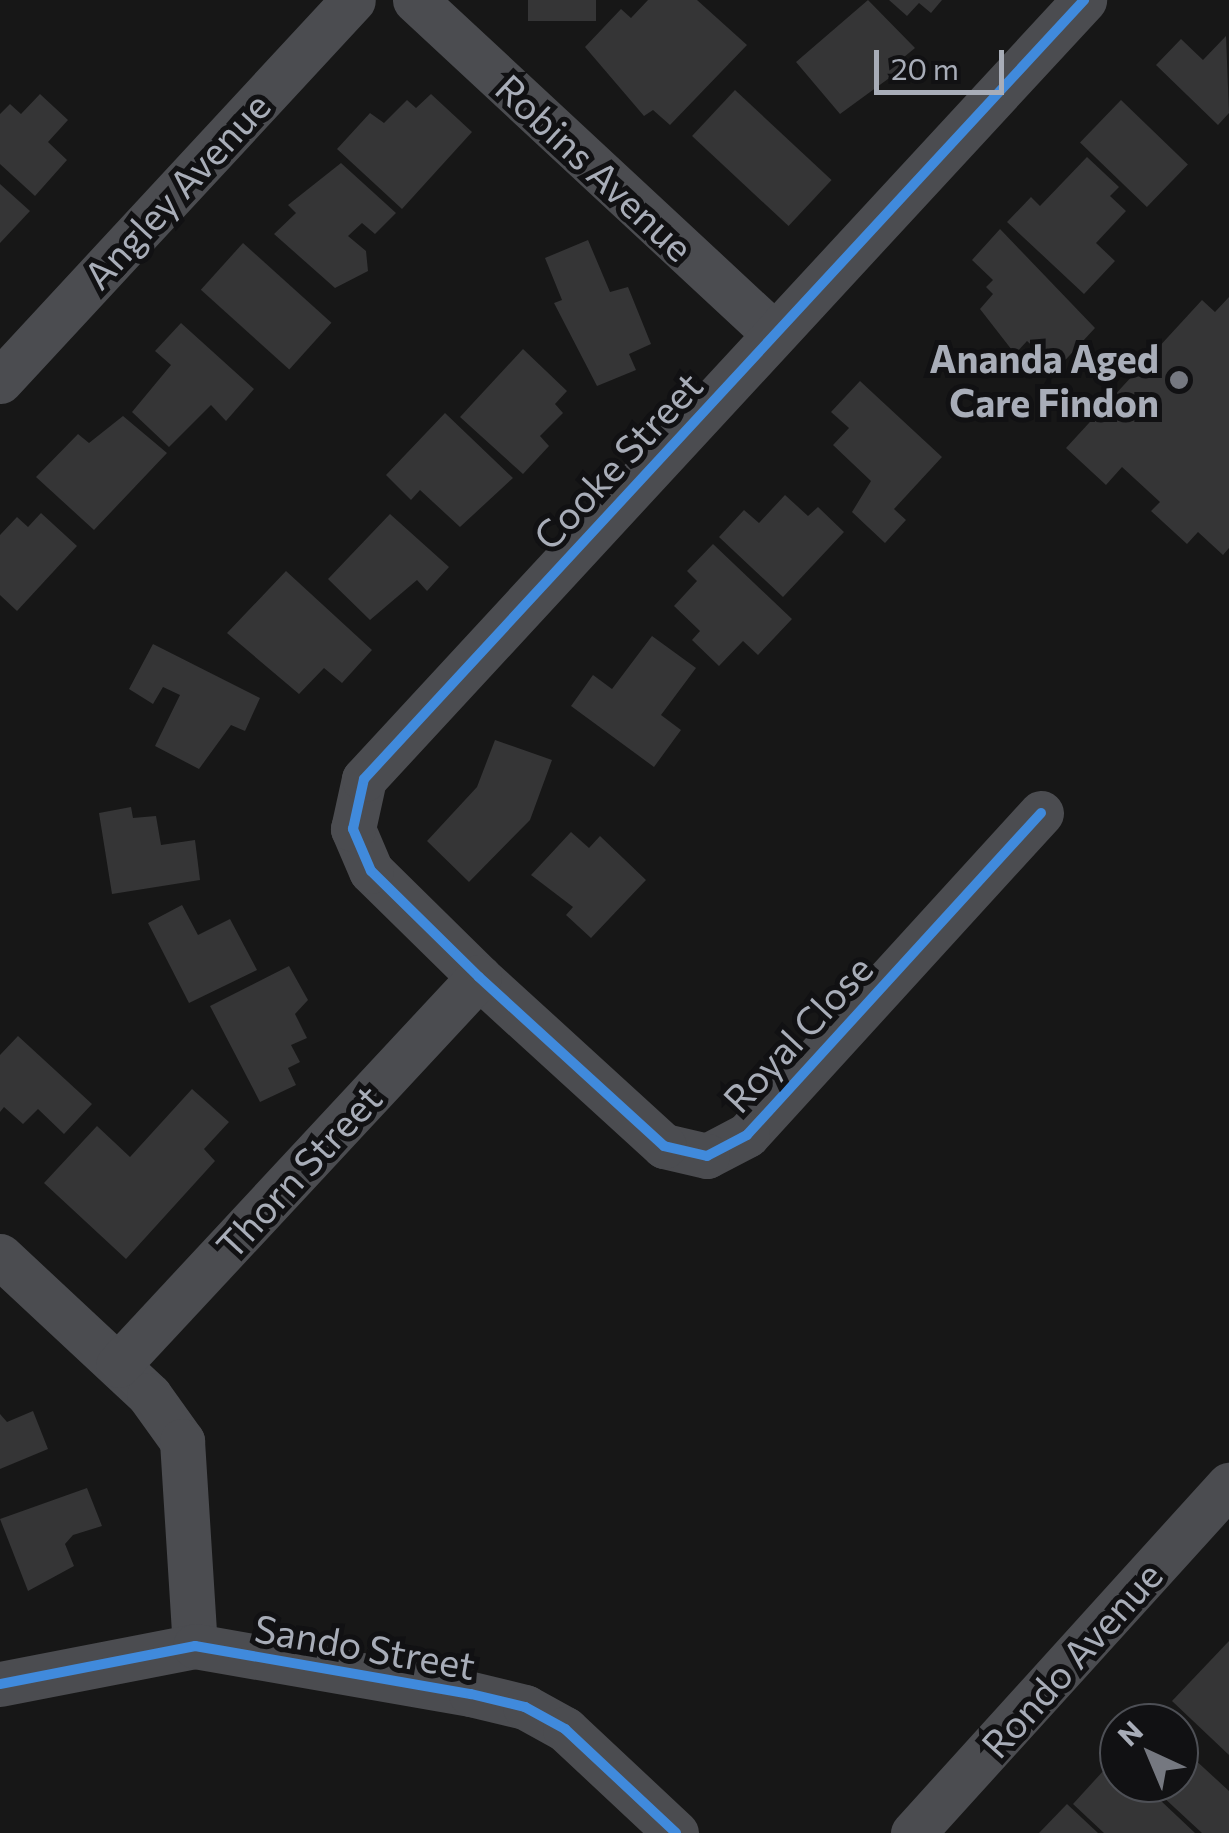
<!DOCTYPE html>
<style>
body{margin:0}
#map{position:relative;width:1229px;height:1833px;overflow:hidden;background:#171717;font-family:Commissioner,sans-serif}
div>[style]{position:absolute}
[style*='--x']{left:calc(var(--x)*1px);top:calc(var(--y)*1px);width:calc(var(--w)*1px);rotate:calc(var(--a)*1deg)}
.building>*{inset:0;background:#353536;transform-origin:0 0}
.minor>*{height:45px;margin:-22.5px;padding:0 22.5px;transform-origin:22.5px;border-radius:22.5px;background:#4b4c50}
.cycleway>*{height:10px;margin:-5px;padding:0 5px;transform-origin:5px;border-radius:5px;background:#408adc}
.dots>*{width:28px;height:28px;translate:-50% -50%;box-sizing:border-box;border:5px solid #111113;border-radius:50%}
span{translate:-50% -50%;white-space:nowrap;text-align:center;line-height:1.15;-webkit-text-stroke:10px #111113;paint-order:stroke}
.street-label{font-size:38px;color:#a8adb8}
.poi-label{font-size:38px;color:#a8adb8;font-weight:700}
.right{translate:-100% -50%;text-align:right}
.north{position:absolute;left:1099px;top:1703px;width:100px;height:100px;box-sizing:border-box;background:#111113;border:2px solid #4d4f55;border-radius:50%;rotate:316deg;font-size:28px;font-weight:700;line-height:40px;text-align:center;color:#a8adb8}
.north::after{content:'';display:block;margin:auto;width:35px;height:45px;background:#757880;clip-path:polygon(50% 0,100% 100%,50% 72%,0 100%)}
.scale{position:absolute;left:874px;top:50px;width:130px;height:45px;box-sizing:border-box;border:5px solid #a8adb8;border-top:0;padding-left:12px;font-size:30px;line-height:35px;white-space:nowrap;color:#a8adb8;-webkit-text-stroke:8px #111113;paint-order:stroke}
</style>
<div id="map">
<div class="building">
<div style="left:528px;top:0;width:68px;height:21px"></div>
<div style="clip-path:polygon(648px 0,697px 0,747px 45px,670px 125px,653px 110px,644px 116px,585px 47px,621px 9px,631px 18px)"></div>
<div style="clip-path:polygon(868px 0,915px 48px,898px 62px,903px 68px,840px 114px,796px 62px)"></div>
<div style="clip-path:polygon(889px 0,942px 0,931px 13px,919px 3px,907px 16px)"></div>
<div style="clip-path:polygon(1226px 36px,1229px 113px,1218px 125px,1156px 65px,1181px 39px,1203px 60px)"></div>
<div style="left:735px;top:90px;width:132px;height:63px;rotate:43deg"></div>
<div style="clip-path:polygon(40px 94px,68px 120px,48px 142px,67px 160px,35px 196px,0 164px,0 114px,10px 104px,21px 114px)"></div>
<div style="clip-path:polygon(431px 94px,472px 132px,402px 209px,337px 149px,370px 113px,384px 123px,407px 100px,416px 108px)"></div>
<div style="left:1121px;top:100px;width:93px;height:59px;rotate:44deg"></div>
<div style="clip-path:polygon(1087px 157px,1119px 187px,1110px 196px,1126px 211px,1096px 243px,1115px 261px,1084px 294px,1007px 222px,1031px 197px,1040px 206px)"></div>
<div style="clip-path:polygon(341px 163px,396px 213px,375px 234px,362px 223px,348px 236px,366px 251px,368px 271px,335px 288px,274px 234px,296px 213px,288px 205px)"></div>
<div style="clip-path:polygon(0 184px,30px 211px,0 243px)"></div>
<div style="clip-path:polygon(1000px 229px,1095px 328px,1057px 369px,1027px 341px,1015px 354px,980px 309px,993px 294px,986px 287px,993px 280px,972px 260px)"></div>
<div style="clip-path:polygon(588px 240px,610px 292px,628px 287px,651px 344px,629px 354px,636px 370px,597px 386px,554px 303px,562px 300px,545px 258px)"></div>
<div style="left:243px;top:243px;width:119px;height:63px;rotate:42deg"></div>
<div style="clip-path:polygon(1229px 297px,1229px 548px,1223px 555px,1198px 532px,1187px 544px,1151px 511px,1160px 502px,1122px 467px,1106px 485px,1066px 448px,1202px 300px,1215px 312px)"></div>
<div style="clip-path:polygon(181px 323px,254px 389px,226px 421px,211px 405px,169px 447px,132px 412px,171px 365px,155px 351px)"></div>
<div style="clip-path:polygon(523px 349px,567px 391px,555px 404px,563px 413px,540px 436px,549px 446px,523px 474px,460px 417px)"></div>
<div style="clip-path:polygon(860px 381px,942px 457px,894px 509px,906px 520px,885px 543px,852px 512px,871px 481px,833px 445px,849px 428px,831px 412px)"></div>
<div style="clip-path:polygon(445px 413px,513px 478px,460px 527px,420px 490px,411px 500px,386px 475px)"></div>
<div style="clip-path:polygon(123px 416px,167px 453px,94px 530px,36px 477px,78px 434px,89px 443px)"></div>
<div style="clip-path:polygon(785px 495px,808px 516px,818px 507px,844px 532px,783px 597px,719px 537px,744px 510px,759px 523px)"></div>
<div style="clip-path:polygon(41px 513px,77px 546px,17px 611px,0 595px,0 535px,17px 517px,28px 527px)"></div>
<div style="clip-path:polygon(390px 514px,449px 567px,427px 591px,417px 580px,370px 620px,328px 579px)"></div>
<div style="clip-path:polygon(713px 544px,792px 619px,758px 655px,743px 641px,719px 666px,692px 640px,700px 631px,674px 606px,697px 581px,687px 571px)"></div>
<div style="clip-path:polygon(286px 571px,372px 650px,342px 683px,324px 668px,299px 694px,227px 633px)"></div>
<div style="clip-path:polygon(652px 636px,696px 668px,661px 715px,681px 730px,654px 767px,571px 706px,593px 675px,612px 689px)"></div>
<div style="clip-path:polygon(153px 644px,260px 698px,245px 731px,231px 725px,199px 769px,155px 746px,180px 695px,163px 687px,153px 704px,129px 689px)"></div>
<div style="clip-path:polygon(495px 740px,552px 760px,530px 820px,469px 882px,427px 841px,477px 787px)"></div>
<div style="clip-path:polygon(131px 807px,133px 818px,156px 816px,161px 845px,195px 840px,200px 880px,112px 894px,99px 813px)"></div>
<div style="clip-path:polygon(571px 832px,589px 848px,600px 836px,646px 880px,591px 938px,566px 915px,573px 907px,531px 875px)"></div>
<div style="clip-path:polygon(182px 905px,198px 935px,230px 919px,257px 970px,189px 1003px,148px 923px)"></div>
<div style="clip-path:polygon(289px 966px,308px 1000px,295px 1014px,307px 1038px,291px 1045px,300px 1062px,288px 1068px,296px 1085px,260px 1102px,210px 1006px)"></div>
<div style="clip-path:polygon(18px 1036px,92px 1104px,64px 1134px,38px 1109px,23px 1124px,4px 1107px,0 1112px,0 1055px)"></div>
<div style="clip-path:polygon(192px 1089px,229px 1122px,204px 1149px,215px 1161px,126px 1259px,44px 1183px,97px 1126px,130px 1157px)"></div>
<div style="clip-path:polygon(33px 1411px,48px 1449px,0 1469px,0 1414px,7px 1422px)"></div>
<div style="clip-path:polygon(87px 1488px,102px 1526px,73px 1535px,65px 1544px,74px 1566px,28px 1591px,0 1519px)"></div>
<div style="clip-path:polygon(1229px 1641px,1229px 1755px,1172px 1701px)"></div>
<div style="clip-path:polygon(1179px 1745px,1229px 1791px,1229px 1833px,1202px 1833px,1148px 1783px,1179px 1783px)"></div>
<div style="clip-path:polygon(1115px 1758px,1119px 1783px,1142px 1783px,1195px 1833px,1104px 1833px,1073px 1804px)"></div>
<div style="clip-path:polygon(1067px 1804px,1098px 1833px,1039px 1833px)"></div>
</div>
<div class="minor">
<div style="--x:415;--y:0;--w:490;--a:42.9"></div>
<div style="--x:0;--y:381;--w:519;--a:-47.18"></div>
<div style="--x:1041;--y:813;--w:436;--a:132.4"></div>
<div style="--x:747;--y:1135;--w:45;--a:152.3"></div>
<div style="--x:707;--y:1156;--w:44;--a:-166.9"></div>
<div style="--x:664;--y:1146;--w:251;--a:-137.6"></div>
<div style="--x:479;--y:977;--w:151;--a:-135.5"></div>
<div style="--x:371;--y:871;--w:46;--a:-113.2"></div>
<div style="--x:353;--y:829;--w:51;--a:-77.6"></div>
<div style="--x:364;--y:779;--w:1061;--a:-47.25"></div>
<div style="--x:0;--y:1256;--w:204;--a:43"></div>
<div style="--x:149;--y:1395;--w:57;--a:54.3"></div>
<div style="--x:182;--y:1441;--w:205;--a:86.4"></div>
<div style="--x:118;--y:1365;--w:530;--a:-47.06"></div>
<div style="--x:0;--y:1684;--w:199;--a:-11"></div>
<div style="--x:195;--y:1646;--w:280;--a:9.9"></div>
<div style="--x:471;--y:1694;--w:56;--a:13.5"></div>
<div style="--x:525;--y:1707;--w:46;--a:28.8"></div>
<div style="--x:565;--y:1729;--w:152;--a:43.1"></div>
<div style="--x:913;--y:1833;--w:470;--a:-47.8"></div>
</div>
<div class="cycleway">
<div style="--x:1041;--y:813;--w:436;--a:132.4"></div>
<div style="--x:747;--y:1135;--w:45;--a:152.3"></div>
<div style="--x:707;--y:1156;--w:44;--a:-166.9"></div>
<div style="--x:664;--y:1146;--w:251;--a:-137.6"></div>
<div style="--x:479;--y:977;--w:151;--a:-135.5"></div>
<div style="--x:371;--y:871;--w:46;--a:-113.2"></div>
<div style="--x:353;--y:829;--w:51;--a:-77.6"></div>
<div style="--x:364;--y:779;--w:1061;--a:-47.25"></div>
<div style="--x:0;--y:1684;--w:199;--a:-11"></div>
<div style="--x:195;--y:1646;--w:280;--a:9.9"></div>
<div style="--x:471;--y:1694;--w:56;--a:13.5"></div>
<div style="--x:525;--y:1707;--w:46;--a:28.8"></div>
<div style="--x:565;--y:1729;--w:152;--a:43.1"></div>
</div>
<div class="dots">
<div style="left:1179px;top:380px;background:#757880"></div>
</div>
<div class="street-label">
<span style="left:595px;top:167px;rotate:43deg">Robins Avenue</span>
<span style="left:176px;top:190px;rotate:-47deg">Angley Avenue</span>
<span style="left:617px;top:460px;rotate:-47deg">Cooke Street</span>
<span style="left:797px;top:1033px;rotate:-47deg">Royal Close</span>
<span style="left:298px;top:1171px;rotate:-47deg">Thorn Street</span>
<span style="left:365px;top:1646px;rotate:10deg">Sando Street</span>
<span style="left:1071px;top:1659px;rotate:-48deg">Rondo Avenue</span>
</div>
<div class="poi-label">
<span class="right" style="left:1159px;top:380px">Ananda Aged<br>Care Findon</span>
</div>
<div class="north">N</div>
<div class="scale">20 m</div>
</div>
